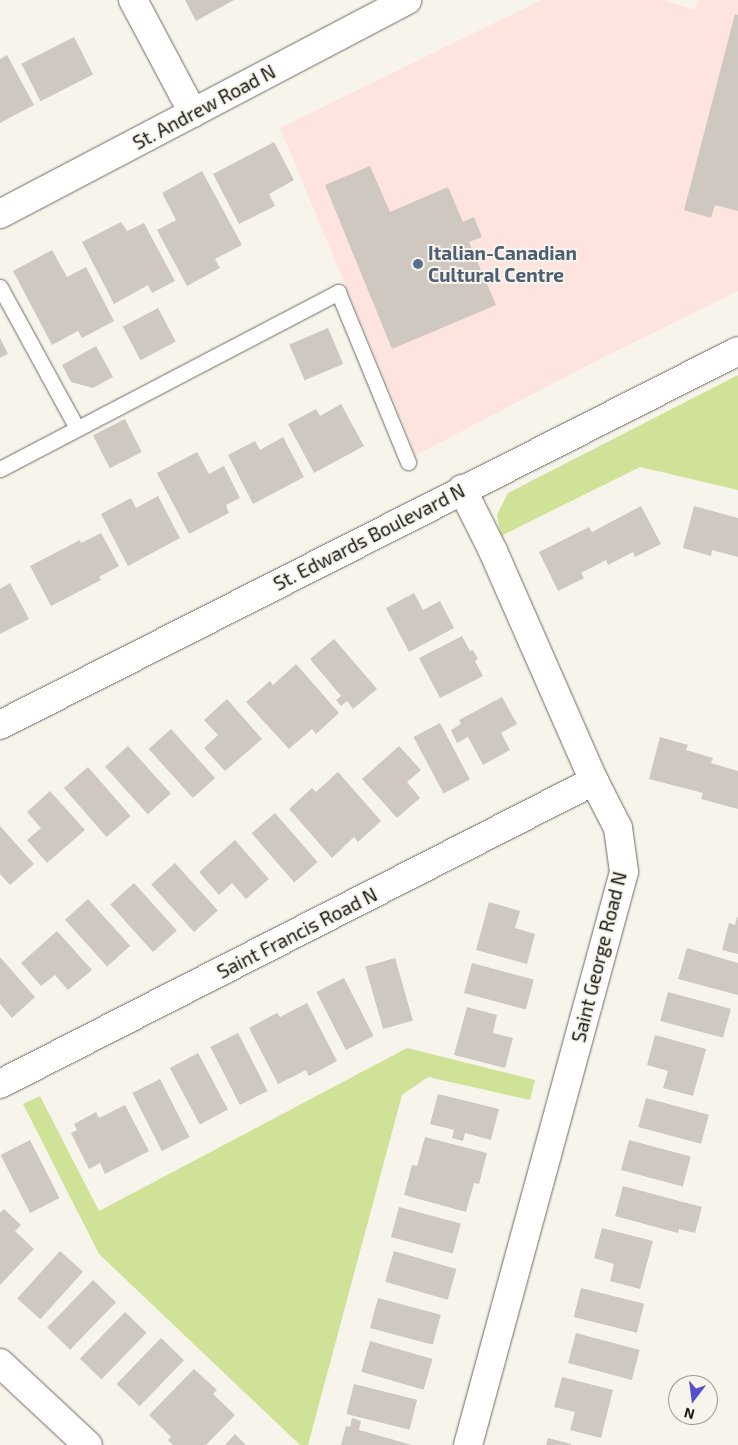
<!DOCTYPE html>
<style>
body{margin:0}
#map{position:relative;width:738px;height:1445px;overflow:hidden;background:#f7f5eb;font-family:"Exo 2",sans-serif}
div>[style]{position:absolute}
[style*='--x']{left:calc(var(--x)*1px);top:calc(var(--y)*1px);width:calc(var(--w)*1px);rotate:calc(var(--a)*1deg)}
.commercial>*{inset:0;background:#fee4de}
.green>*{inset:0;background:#d0e297}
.building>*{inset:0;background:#cec8c0;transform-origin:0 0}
.roads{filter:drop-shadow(0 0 1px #6d6b62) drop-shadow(0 0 1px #6d6b62)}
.lane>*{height:15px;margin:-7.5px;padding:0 7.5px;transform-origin:7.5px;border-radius:7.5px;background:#fff}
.street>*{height:28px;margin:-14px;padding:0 14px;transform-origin:14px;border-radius:14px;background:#fff}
.secondary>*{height:28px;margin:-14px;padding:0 14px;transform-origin:14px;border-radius:14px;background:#fff}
.dots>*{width:14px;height:14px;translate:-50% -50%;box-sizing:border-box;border:2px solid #f7f5eb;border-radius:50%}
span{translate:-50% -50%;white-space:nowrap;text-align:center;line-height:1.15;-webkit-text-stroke:4px #f7f5eb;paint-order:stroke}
.street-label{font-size:19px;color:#161512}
.service-label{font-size:19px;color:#4e5e75;font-weight:700}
.left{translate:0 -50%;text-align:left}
.north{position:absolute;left:668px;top:1375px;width:50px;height:50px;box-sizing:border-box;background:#f7f5eb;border:1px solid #9d9b94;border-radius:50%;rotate:195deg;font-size:14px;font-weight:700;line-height:20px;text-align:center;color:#161512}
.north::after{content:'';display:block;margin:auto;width:18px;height:22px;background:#5750c8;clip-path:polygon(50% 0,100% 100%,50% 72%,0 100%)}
</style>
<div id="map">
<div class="commercial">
<div style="clip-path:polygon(541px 0,662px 0,695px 10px,698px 0,738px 0,738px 291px,600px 359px,416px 455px,280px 128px)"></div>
</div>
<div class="green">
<div style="clip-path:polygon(738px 375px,738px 490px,640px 467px,501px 536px,497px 515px,508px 493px)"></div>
<div style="clip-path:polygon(407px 1048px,535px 1080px,530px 1100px,428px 1077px,402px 1095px,308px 1445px,300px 1445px,99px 1254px,23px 1104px,40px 1096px,99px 1211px)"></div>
</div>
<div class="building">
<div style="clip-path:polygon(185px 0,234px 0,196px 21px)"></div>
<div style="clip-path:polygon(735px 14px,738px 15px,738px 211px,715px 205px,711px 218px,684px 210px)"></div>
<div style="left:74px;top:37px;width:42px;height:59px;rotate:63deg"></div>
<div style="clip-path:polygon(7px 55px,34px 105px,0 123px,0 59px)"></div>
<div style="clip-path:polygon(274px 142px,294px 180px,269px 194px,275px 206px,239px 224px,213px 174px)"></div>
<div style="clip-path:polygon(370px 166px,390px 212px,448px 187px,463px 222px,474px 217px,482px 237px,469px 242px,496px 305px,392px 349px,325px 185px)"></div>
<div style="clip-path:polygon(202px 171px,242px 245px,215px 259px,220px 268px,187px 286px,157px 230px,176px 220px,162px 193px)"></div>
<div style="clip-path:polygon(121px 222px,127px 231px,144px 223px,175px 281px,152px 293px,148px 285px,114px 304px,82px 242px)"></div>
<div style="clip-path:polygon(52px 250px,67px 277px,86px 267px,114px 321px,82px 338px,78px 331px,52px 345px,13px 271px)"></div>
<div style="left:158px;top:308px;width:38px;height:40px;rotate:62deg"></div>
<div style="left:328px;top:328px;width:39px;height:42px;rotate:67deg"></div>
<div style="clip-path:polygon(0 338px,8px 354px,0 358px)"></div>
<div style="clip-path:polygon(96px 346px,113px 377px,93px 388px,71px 382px,62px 365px)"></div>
<div style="clip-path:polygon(341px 404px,364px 446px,314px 473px,288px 424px,316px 409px,320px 416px)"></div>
<div style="left:125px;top:419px;width:37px;height:36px;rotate:63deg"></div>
<div style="clip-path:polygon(283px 437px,304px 477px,253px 504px,228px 455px,255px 441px,260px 450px)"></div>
<div style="clip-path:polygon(197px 452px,209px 474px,224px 466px,240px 498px,226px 505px,229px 513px,189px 534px,157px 473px)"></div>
<div style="clip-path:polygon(158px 496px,180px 538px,128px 566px,101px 514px,131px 498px,136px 508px)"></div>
<div style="clip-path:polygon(641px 506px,661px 544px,635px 557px,633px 552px,608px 565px,606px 560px,581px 573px,584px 578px,558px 591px,539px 552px,589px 527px,592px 532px)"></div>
<div style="clip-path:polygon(694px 506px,738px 518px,738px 557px,712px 550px,711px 556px,683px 548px)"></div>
<div style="clip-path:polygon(101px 533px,119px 566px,99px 577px,101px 580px,51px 606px,30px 566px,80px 540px,81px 543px)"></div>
<div style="clip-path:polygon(10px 583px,29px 619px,0 634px,0 589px)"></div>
<div style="clip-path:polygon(414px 593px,423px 610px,440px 601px,454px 628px,409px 652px,386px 608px)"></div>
<div style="clip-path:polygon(462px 636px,470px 651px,473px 650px,478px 659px,475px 661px,483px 676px,440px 698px,419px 658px)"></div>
<div style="clip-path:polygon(334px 639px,377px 689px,353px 709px,347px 701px,341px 706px,336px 700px,341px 696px,310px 659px)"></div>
<div style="clip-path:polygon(296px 664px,339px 713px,316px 734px,312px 729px,289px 749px,246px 702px,270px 681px,273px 685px)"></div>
<div style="clip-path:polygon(502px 697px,517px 724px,501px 733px,510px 750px,483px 765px,468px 737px,457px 743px,451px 730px,461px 724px,459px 720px)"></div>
<div style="clip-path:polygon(227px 699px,262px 739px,225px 771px,204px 748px,218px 735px,204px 720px)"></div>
<div style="left:440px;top:723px;width:64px;height:30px;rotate:62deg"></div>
<div style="left:171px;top:729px;width:66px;height:30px;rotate:48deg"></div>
<div style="clip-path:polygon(660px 737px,688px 745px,686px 750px,713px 758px,711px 763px,738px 771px,738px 809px,701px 799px,703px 793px,649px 779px)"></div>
<div style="left:128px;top:746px;width:64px;height:31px;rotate:48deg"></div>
<div style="clip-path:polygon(399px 746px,421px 770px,407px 782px,420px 798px,397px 818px,362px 779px)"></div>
<div style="left:88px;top:767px;width:65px;height:32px;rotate:49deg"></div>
<div style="clip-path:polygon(338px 772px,381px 821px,358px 842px,354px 837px,332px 858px,289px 809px,312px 788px,316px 792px)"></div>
<div style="clip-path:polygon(50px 791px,85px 830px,47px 863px,27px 840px,41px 828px,27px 812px)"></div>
<div style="left:275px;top:813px;width:65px;height:31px;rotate:49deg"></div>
<div style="clip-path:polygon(0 826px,34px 864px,10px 885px,0 874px)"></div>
<div style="clip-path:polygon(235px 840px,269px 879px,246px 899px,232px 883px,219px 895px,199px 872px)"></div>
<div style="left:175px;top:863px;width:64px;height:32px;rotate:48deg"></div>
<div style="left:134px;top:883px;width:64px;height:32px;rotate:48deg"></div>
<div style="left:88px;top:899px;width:63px;height:31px;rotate:48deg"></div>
<div style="clip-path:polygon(489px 902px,520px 911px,515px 928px,535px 934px,527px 964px,476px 950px)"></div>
<div style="clip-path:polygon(737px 917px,738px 917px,738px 954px,722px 950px,729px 923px,735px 925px)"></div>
<div style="clip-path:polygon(57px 931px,92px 970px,68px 990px,55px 975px,41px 986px,21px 963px)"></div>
<div style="clip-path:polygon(687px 948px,738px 963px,738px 995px,678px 979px)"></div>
<div style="clip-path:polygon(0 957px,35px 997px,12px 1018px,0 1004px)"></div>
<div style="left:395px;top:958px;width:65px;height:31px;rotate:74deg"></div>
<div style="left:472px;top:963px;width:64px;height:31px;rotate:15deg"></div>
<div style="left:344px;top:978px;width:65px;height:31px;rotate:63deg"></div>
<div style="left:668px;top:992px;width:65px;height:30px;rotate:15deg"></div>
<div style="clip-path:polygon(307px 1003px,337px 1061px,309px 1076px,306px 1070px,278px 1084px,249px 1028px,277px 1013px,280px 1017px)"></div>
<div style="clip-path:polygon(467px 1007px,497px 1015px,493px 1033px,513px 1038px,505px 1068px,454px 1055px)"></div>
<div style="left:238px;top:1033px;width:65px;height:31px;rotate:63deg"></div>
<div style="clip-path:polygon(655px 1035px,706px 1049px,693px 1096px,663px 1088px,668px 1071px,647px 1065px)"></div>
<div style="left:198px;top:1053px;width:64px;height:32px;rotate:62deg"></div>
<div style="left:160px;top:1079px;width:65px;height:31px;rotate:63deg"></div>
<div style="clip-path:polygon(438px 1094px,499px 1109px,491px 1140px,465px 1133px,463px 1141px,452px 1138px,454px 1130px,430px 1124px)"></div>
<div style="left:646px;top:1098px;width:65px;height:30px;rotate:15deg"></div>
<div style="clip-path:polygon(125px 1105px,149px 1151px,105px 1174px,100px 1163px,89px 1169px,71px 1133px,77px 1130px,74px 1124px,96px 1112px,99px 1118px)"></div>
<div style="clip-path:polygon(425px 1137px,487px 1153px,479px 1184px,474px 1183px,466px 1212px,404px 1195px,412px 1165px,417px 1166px)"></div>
<div style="left:30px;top:1140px;width:65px;height:33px;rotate:63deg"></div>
<div style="left:629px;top:1140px;width:64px;height:31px;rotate:15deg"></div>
<div style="clip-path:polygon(623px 1186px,702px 1207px,695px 1233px,679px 1229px,678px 1233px,615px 1216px)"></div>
<div style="left:399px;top:1207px;width:64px;height:31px;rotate:15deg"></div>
<div style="clip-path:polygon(4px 1209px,21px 1225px,15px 1231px,34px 1249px,0 1285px,0 1213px)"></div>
<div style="clip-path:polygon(602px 1228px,653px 1241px,640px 1289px,610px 1281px,614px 1264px,594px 1258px)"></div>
<div style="left:60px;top:1251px;width:31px;height:64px;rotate:42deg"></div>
<div style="left:394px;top:1251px;width:65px;height:32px;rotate:16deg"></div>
<div style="left:93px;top:1280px;width:32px;height:66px;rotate:44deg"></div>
<div style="left:581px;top:1288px;width:65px;height:30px;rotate:14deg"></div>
<div style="left:378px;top:1298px;width:65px;height:31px;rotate:15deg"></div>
<div style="left:125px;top:1312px;width:30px;height:65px;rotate:44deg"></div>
<div style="left:576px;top:1333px;width:66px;height:31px;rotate:15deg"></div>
<div style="left:161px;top:1338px;width:32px;height:64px;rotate:44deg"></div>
<div style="left:370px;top:1341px;width:65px;height:32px;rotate:16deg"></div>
<div style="clip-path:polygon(194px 1369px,217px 1390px,213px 1394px,235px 1415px,206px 1445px,173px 1445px,168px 1440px,171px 1437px,149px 1415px)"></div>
<div style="clip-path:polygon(562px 1377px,613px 1390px,601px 1438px,570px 1430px,575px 1412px,554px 1407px)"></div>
<div style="left:354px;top:1384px;width:65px;height:31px;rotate:14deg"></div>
<div style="clip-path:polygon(352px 1418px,361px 1421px,359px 1430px,412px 1445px,341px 1445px,346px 1426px,350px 1427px)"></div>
<div style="clip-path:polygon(235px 1434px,246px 1445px,225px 1445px)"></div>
<div style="clip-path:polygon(548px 1438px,571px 1444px,571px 1445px,546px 1445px)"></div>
</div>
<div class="roads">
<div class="lane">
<div style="--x:0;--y:287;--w:161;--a:61.4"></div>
<div style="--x:0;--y:469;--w:382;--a:-27.6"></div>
<div style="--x:338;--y:292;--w:184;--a:67.6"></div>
</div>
<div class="street">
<div style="--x:133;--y:0;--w:128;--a:62"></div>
<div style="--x:0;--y:214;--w:460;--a:-27.7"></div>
<div style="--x:462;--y:489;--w:69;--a:63.4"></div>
<div style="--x:493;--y:551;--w:251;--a:66.3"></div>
<div style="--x:594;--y:781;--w:53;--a:62.9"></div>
<div style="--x:618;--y:828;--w:44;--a:82.2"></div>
<div style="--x:624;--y:872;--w:594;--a:105.23"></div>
<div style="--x:0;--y:1084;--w:667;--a:-27.03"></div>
<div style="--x:0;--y:1363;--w:120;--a:43"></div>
</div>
<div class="secondary">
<div style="--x:0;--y:725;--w:827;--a:-26.87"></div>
</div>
</div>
<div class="dots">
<div style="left:418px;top:264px;background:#5c6f8a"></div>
</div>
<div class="street-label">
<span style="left:204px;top:107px;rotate:-28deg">St. Andrew Road N</span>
<span style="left:369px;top:537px;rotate:-27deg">St. Edwards Boulevard N</span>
<span style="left:297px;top:933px;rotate:-27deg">Saint Francis Road N</span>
<span style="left:599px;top:957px;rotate:-76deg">Saint George Road N</span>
</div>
<div class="service-label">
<span class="left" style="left:428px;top:264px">Italian-Canadian<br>Cultural Centre</span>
</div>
<div class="north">N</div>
</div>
